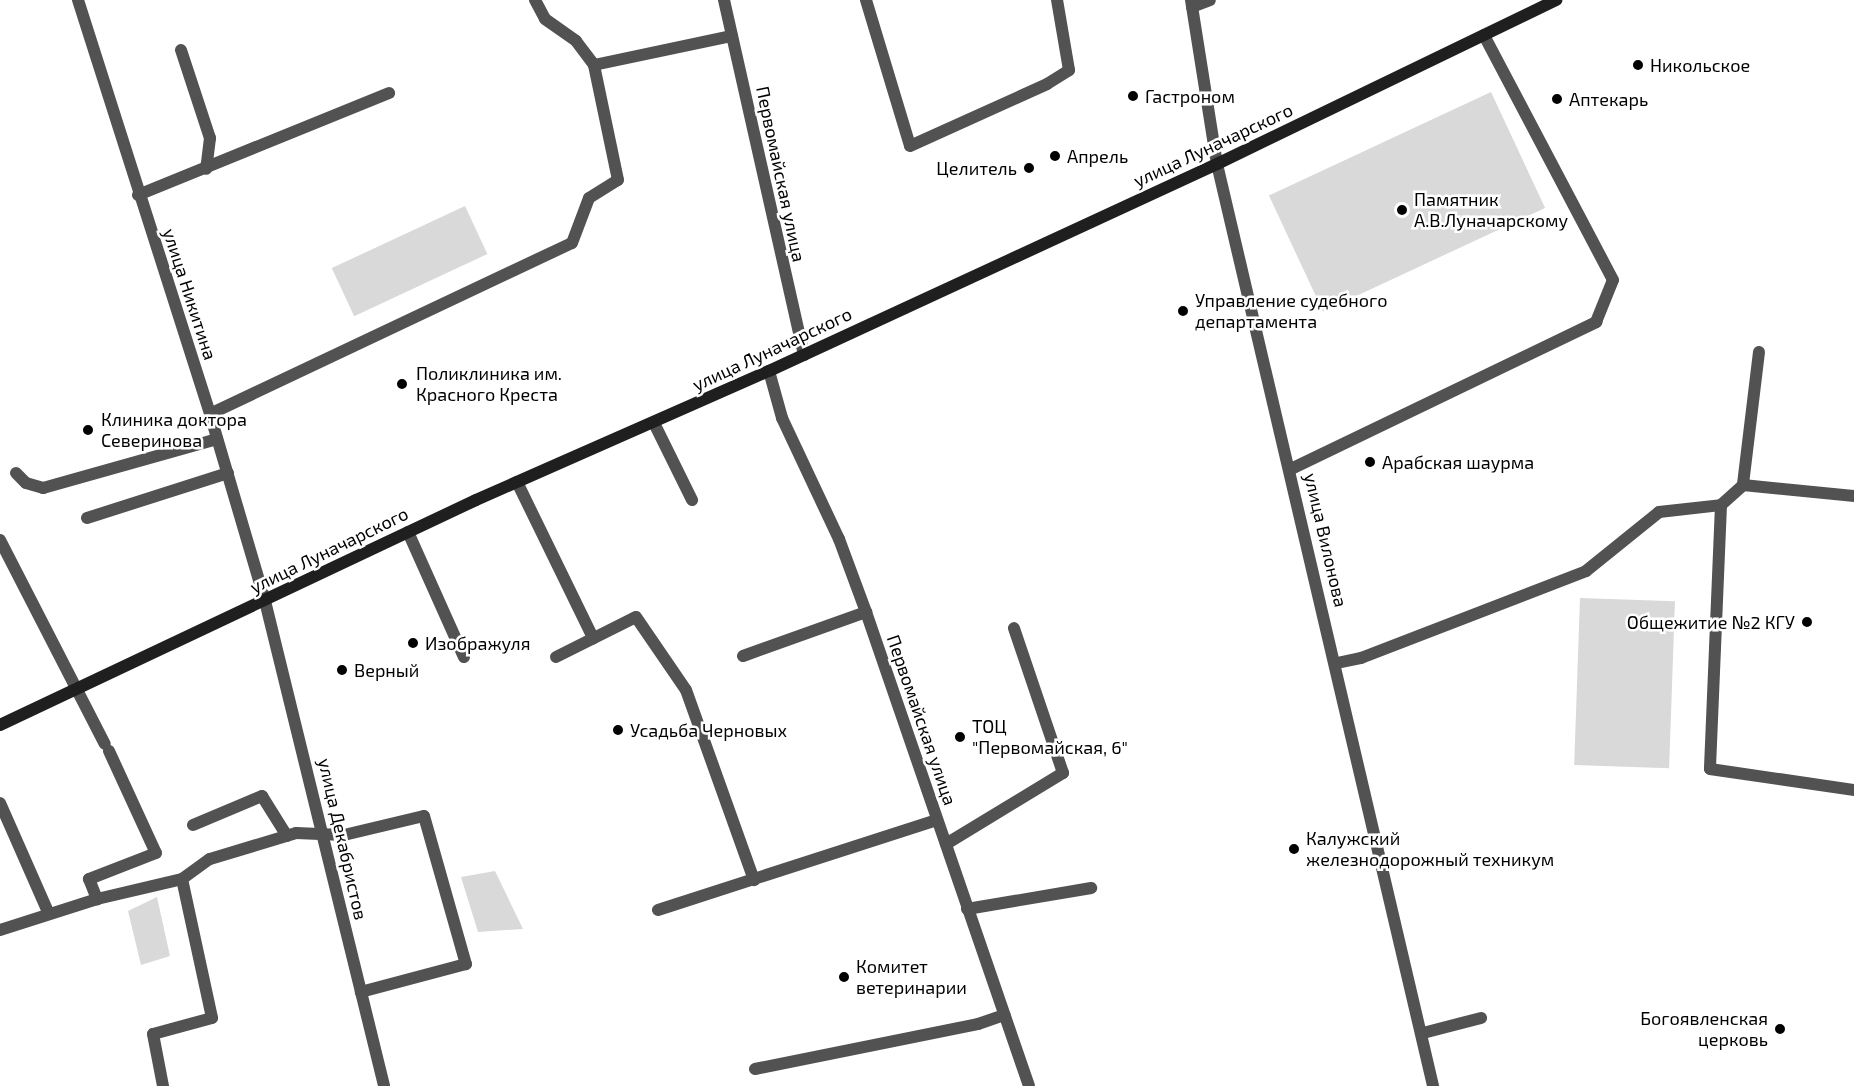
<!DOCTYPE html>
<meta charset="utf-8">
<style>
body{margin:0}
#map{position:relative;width:1854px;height:1086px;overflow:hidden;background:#fff;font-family:"Exo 2",sans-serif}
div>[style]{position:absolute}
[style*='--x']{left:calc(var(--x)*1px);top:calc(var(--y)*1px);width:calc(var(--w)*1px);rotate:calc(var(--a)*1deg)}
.green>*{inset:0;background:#d9d9d9;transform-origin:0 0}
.service>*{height:12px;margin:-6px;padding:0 6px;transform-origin:6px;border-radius:6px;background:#525252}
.minor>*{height:12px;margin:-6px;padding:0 6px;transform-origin:6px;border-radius:6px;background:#525252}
.tertiary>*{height:12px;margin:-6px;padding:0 6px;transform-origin:6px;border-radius:6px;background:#525252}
.secondary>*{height:12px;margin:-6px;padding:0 6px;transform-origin:6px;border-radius:6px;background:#1f1f1f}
.dots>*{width:16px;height:16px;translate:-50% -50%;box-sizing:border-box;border:3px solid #fff;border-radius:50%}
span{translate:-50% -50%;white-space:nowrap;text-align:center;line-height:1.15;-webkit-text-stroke:5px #fff;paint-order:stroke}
.poi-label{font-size:18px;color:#000}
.left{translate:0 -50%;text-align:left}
.right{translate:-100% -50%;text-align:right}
.street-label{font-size:18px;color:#000}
</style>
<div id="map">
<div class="green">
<div style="left:1491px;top:92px;width:128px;height:245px;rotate:65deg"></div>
<div style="left:465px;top:206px;width:53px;height:147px;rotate:65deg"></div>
<div style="left:1580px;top:598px;width:95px;height:167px;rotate:2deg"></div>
<div style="clip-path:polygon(495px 871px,523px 929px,478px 932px,461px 877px)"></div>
<div style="clip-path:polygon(157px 897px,170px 956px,141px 965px,128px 911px)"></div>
</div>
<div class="service">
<div style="--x:535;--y:0;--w:21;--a:62"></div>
<div style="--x:545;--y:19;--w:38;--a:35"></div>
<div style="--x:576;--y:41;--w:30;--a:53"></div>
<div style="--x:866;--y:0;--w:152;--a:73.2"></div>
<div style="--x:910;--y:146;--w:150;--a:-24.3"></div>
<div style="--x:1047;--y:84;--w:26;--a:-32"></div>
<div style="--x:1069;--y:70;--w:71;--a:-99.7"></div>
<div style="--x:1192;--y:7;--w:19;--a:-21"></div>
<div style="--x:181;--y:50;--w:93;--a:71.8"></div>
<div style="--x:210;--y:138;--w:31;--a:97"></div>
<div style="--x:138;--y:195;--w:271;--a:-22.1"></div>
<div style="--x:1759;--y:352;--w:134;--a:96.9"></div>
<div style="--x:1743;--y:485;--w:112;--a:5.7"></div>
<div style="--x:210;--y:414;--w:400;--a:-25.3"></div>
<div style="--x:572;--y:243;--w:48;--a:-69.3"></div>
<div style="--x:589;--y:198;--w:34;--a:-32"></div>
<div style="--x:618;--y:180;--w:117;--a:-101.8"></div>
<div style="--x:594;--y:65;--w:141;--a:-11.9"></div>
<div style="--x:654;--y:423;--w:86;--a:63.7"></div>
<div style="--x:1291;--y:469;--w:339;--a:-25.7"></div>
<div style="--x:1596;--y:322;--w:45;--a:-68"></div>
<div style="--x:1613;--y:280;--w:277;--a:-117.8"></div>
<div style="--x:16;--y:473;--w:14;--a:45"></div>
<div style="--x:26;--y:483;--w:18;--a:16"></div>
<div style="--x:43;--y:488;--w:181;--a:-15.7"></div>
<div style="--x:517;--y:482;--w:174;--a:64"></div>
<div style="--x:1721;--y:505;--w:264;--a:92.4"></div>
<div style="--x:1710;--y:769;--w:146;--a:8.3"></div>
<div style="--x:87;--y:518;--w:148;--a:-17.7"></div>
<div style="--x:408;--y:532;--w:137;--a:65.9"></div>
<div style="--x:0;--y:540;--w:229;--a:62.8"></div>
<div style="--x:743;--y:656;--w:131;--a:-19.7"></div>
<div style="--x:556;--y:657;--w:89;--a:-26.6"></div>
<div style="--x:636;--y:617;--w:88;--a:55.6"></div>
<div style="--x:686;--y:690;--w:202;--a:70.3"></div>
<div style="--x:1337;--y:663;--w:25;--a:-12"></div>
<div style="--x:1361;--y:658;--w:241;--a:-21.1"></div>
<div style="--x:1586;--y:571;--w:94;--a:-38.9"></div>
<div style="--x:1659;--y:512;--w:62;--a:-6.4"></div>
<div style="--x:1721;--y:505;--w:30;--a:-42"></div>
<div style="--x:109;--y:751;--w:112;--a:65.3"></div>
<div style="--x:156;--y:853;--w:72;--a:158.8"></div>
<div style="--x:89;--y:879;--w:22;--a:68"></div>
<div style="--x:97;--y:899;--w:87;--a:-13.2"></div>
<div style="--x:182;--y:879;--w:142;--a:77.8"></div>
<div style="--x:212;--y:1018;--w:61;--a:164.8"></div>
<div style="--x:153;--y:1034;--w:53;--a:79.1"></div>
<div style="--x:0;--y:803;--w:121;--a:66.2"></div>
<div style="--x:193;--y:825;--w:75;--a:-22.8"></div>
<div style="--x:262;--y:796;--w:47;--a:58"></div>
<div style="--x:946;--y:844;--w:137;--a:-31.3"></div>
<div style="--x:1063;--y:773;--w:153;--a:-108.7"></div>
<div style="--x:182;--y:879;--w:34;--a:-36"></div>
<div style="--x:210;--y:859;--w:90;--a:-16.8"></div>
<div style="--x:296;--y:833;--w:48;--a:2.4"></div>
<div style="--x:344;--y:835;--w:82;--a:-13.4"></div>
<div style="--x:424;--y:816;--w:154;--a:74.2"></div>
<div style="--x:466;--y:964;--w:109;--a:165.1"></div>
<div style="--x:967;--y:909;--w:126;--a:-9.6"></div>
<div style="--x:658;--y:910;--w:293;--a:-17.9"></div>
<div style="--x:0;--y:930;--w:102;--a:-17.7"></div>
<div style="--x:1423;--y:1033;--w:60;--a:-14.5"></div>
<div style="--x:755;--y:1069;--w:227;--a:-11.4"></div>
<div style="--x:978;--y:1024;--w:28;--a:-19"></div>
</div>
<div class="minor">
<div style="--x:724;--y:0;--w:364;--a:77.3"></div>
<div style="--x:1191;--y:0;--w:166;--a:81"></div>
<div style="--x:1217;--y:164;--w:947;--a:76.81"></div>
<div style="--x:769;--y:371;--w:49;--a:74.5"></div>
<div style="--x:782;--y:418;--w:134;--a:64.8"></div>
<div style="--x:839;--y:539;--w:78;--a:69.7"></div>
<div style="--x:866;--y:612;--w:501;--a:71.02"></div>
<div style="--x:265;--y:601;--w:499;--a:76.2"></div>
</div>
<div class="tertiary">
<div style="--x:78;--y:0;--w:435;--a:72.3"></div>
<div style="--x:210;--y:414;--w:195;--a:73.6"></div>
</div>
<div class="secondary">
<div style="--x:0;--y:725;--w:526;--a:-25.3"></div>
<div style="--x:476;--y:500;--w:320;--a:-23.8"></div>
<div style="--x:769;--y:371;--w:494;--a:-24.8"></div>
<div style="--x:1217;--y:164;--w:377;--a:-25.8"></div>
</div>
<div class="dots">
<div style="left:1638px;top:65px;background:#000"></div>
<div style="left:1133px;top:96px;background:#000"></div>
<div style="left:1557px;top:99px;background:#000"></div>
<div style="left:1055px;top:156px;background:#000"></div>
<div style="left:1029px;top:168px;background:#000"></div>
<div style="left:1402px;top:210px;background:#000"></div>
<div style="left:1183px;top:311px;background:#000"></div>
<div style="left:402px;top:384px;background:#000"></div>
<div style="left:88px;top:430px;background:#000"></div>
<div style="left:1370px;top:462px;background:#000"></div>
<div style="left:1807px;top:622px;background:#000"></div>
<div style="left:413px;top:643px;background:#000"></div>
<div style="left:342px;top:670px;background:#000"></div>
<div style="left:618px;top:730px;background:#000"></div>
<div style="left:960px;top:737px;background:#000"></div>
<div style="left:1294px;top:849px;background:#000"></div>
<div style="left:844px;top:977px;background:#000"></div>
<div style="left:1780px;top:1029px;background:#000"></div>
</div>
<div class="poi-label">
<span class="left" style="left:1650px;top:65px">Никольское</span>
<span class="left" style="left:1145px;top:96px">Гастроном</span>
<span class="left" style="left:1569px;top:99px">Аптекарь</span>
<span class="left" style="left:1067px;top:156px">Апрель</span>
<span class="right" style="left:1017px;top:168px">Целитель</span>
<span class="left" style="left:1414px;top:210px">Памятник<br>А.В.Луначарскому</span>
<span class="left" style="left:1195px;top:311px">Управление судебного<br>департамента</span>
<span class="left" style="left:416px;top:384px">Поликлиника им.<br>Красного Креста</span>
<span class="left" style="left:101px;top:430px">Клиника доктора<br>Северинова</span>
<span class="left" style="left:1382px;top:462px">Арабская шаурма</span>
<span class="right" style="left:1795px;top:622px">Общежитие №2 КГУ</span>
<span class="left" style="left:425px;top:643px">Изображуля</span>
<span class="left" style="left:354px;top:670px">Верный</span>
<span class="left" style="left:972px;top:737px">ТОЦ<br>"Первомайская, 6"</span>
<span class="left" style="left:630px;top:730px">Усадьба Черновых</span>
<span class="left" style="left:1306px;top:849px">Калужский<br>железнодорожный техникум</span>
<span class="left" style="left:856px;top:977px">Комитет<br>ветеринарии</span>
<span class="right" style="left:1768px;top:1029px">Богоявленская<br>церковь</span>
</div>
<div class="street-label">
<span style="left:1213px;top:145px;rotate:-25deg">улица Луначарского</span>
<span style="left:781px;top:174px;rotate:78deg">Первомайская улица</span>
<span style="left:190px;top:294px;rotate:72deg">улица Никитина</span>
<span style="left:772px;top:349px;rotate:-25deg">улица Луначарского</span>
<span style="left:1326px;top:540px;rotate:77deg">улица Вилонова</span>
<span style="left:329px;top:550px;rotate:-26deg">улица Луначарского</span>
<span style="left:922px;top:720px;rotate:71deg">Первомайская улица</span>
<span style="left:343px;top:839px;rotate:77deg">улица Декабристов</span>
</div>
</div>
